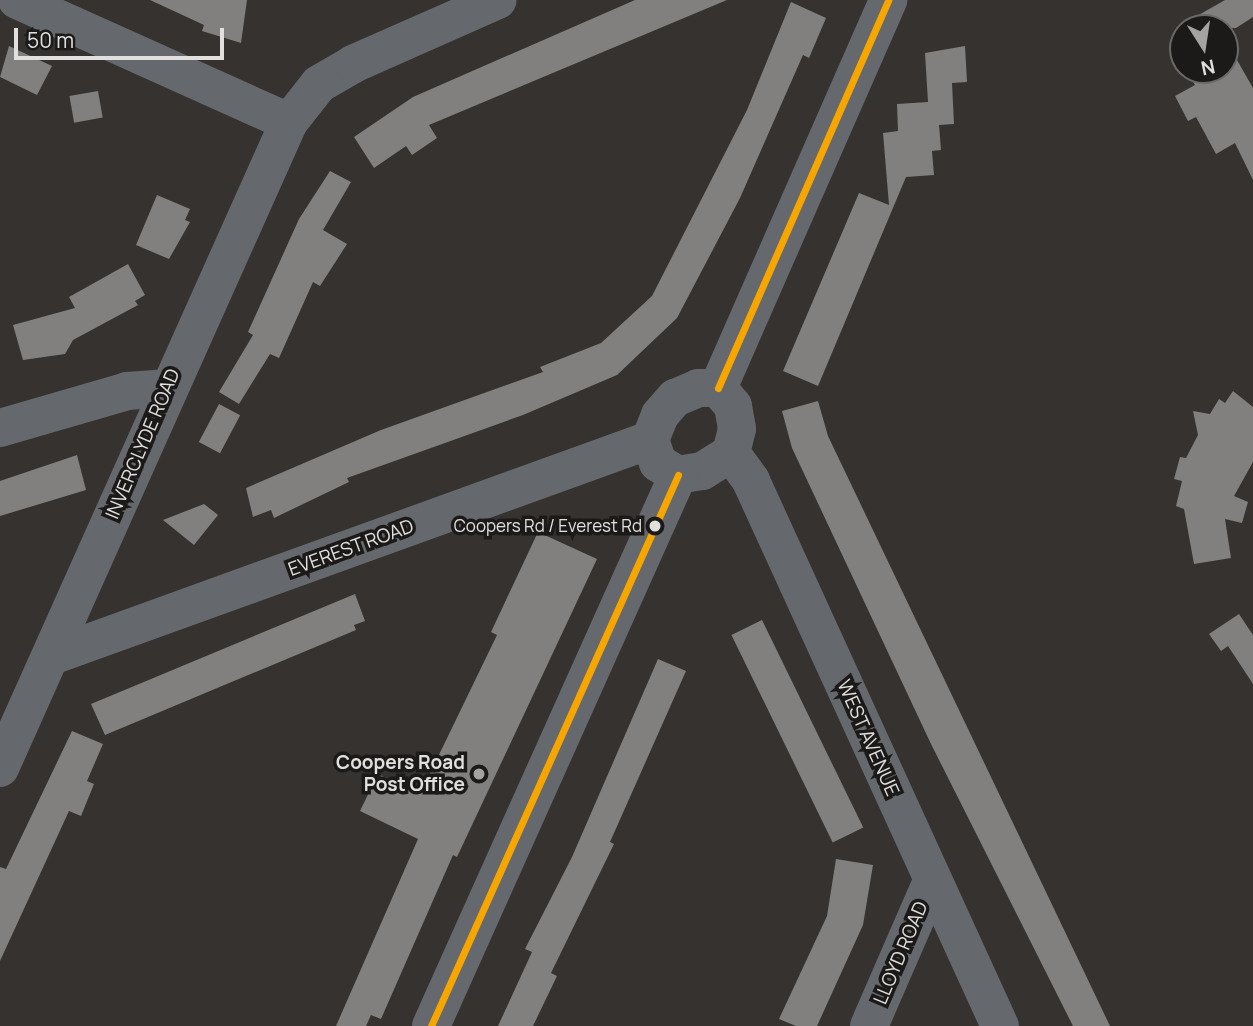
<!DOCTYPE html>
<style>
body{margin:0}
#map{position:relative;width:1253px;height:1026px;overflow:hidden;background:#353230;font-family:Manrope,sans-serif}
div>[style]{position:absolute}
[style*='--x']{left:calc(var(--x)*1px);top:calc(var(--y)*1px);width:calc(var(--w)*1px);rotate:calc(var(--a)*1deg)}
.building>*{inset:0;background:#82807e;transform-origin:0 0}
.minor>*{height:38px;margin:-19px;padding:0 19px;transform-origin:19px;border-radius:19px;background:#65686c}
.bus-1>*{height:7px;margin:-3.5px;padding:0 3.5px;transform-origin:3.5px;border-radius:3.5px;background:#f7a600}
.dots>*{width:19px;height:19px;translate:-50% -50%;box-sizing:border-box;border:4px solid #1c1a19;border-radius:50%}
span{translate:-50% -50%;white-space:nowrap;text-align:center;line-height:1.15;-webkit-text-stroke:7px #1c1a19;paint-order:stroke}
.bus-label{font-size:17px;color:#e2e0de}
.right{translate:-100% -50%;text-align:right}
.street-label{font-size:19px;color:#e2e0de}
.poi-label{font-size:19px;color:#e2e0de;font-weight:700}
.north{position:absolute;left:1169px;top:14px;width:70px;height:70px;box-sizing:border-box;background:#1c1a19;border:2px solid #6b6968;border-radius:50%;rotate:168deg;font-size:19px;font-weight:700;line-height:28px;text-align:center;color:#e2e0de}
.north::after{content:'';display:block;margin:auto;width:24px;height:32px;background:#a5a3a1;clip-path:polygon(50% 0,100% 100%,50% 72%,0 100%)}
.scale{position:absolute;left:14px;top:28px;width:210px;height:32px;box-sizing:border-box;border:4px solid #e2e0de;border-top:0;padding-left:9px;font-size:21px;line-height:24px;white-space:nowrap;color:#e2e0de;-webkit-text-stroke:5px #1c1a19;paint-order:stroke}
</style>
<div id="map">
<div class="building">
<div style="clip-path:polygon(150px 0,247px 0,241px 43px,202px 31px,204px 25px)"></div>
<div style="clip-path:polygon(635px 0,727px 0,429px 125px,437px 138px,412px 155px,406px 146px,374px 168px,354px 137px,413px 97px)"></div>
<div style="clip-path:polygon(1225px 0,1253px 0,1253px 17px,1236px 28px,1176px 28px)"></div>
<div style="clip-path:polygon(791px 2px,826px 18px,809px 58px,803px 55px,740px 198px,677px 318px,617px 375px,523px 415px,347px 478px,349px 482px,274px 518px,271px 510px,253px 517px,246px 488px,381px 430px,543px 372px,540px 367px,601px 343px,652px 296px,747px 110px)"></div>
<div style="clip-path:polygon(1225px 39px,1253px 88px,1253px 180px,1235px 143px,1216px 154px,1196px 117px,1188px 121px,1175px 96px,1195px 85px,1186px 70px,1225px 70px)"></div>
<div style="clip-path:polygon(9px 46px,52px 66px,37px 95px,0 77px)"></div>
<div style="clip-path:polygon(965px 46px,967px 82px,952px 83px,954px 124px,939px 125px,941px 150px,932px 151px,934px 175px,906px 177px,818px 386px,783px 371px,859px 193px,889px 205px,883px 133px,898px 131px,897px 104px,928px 102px,925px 53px)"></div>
<div style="left:98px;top:91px;width:27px;height:29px;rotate:80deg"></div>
<div style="clip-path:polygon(330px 171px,351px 182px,323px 230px,347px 244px,320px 286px,313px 282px,279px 358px,270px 354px,239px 404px,219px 392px,253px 335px,248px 332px,299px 219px)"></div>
<div style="clip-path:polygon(157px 195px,190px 209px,185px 220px,190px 222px,169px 259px,136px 245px)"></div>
<div style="clip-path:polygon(128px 264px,145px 295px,135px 301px,138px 305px,73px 340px,65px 354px,23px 360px,13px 325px,75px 308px,69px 297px)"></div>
<div style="clip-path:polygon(1233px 391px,1253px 407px,1253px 462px,1234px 496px,1248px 502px,1242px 523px,1225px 519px,1231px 558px,1194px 564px,1184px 509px,1176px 506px,1182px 481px,1174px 479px,1180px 457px,1186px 458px,1198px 435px,1193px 411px,1210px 414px,1219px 399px,1225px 403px)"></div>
<div style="clip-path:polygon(818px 401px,828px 436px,1110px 1026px,1073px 1026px,931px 744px,792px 448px,782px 411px)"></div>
<div style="left:219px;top:404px;width:24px;height:43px;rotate:28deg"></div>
<div style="clip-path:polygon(77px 455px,86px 490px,0 516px,0 481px)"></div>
<div style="clip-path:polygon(204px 504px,218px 515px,194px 545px,163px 520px)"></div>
<div style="clip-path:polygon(538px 532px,597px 559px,457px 857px,453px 855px,381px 1019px,371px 1015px,366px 1026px,336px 1026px,418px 839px,360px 811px,378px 774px,420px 794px,497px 635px,491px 632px)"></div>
<div style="clip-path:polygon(355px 594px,365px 621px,354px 625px,356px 630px,105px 735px,91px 704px)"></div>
<div style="clip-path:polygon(1239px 614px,1253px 635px,1253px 684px,1228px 646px,1221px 651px,1209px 634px)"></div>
<div style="left:762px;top:620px;width:231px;height:34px;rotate:64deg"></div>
<div style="clip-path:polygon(658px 659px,686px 671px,610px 842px,614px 844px,551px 973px,557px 976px,533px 1026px,498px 1026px,532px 952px,525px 949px,572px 857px)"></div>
<div style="clip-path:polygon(72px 731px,103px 744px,87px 781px,94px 784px,81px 816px,69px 811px,0 961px,0 867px,6px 869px)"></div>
<div style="clip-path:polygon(836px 859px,873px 865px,863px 925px,817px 1026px,796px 1026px,779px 1019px,827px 916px)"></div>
</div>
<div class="minor">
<div style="--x:17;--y:0;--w:298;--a:24.2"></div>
<div style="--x:698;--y:388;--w:20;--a:0"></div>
<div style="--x:718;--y:388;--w:23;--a:50"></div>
<div style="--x:733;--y:406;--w:23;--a:80"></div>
<div style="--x:737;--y:429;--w:25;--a:104"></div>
<div style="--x:731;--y:453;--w:34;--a:148"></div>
<div style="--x:702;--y:471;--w:24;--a:171"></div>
<div style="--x:678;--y:475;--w:23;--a:-149"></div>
<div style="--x:658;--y:463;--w:24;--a:-109"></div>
<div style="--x:650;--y:440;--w:27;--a:-68"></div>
<div style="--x:660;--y:415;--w:23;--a:-49"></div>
<div style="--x:675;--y:398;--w:25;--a:-23"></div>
<div style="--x:718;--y:388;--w:424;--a:-66.3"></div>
<div style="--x:0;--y:428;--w:132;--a:-16.2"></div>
<div style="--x:127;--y:391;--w:39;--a:-4"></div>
<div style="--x:731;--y:453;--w:34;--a:54"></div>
<div style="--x:751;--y:481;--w:599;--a:65.45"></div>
<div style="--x:52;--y:656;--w:636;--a:-19.86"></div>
<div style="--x:0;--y:768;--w:708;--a:-65.9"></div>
<div style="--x:289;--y:122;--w:48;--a:-51.7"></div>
<div style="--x:319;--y:84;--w:39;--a:-30"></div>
<div style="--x:353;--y:64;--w:158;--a:-23.8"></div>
<div style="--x:431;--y:1026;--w:604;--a:-65.85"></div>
<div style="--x:869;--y:1026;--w:158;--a:-66.5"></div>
</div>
<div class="bus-1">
<div style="--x:718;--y:388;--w:424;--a:-66.3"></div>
<div style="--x:431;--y:1026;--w:604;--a:-65.85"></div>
</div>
<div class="dots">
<div style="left:655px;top:526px;background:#e2e0de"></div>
<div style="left:479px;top:774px;background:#a5a3a1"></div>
</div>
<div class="bus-label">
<span class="right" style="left:642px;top:526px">Coopers Rd / Everest Rd</span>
</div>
<div class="street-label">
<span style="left:143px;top:444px;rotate:-67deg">INVERCLYDE ROAD</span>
<span style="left:351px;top:548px;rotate:-20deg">EVEREST ROAD</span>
<span style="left:868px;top:738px;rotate:66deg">WEST AVENUE</span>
<span style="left:901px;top:953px;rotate:-67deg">LLOYD ROAD</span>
</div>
<div class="poi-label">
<span class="right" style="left:465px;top:774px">Coopers Road<br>Post Office</span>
</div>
<div class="north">N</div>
<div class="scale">50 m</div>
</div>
